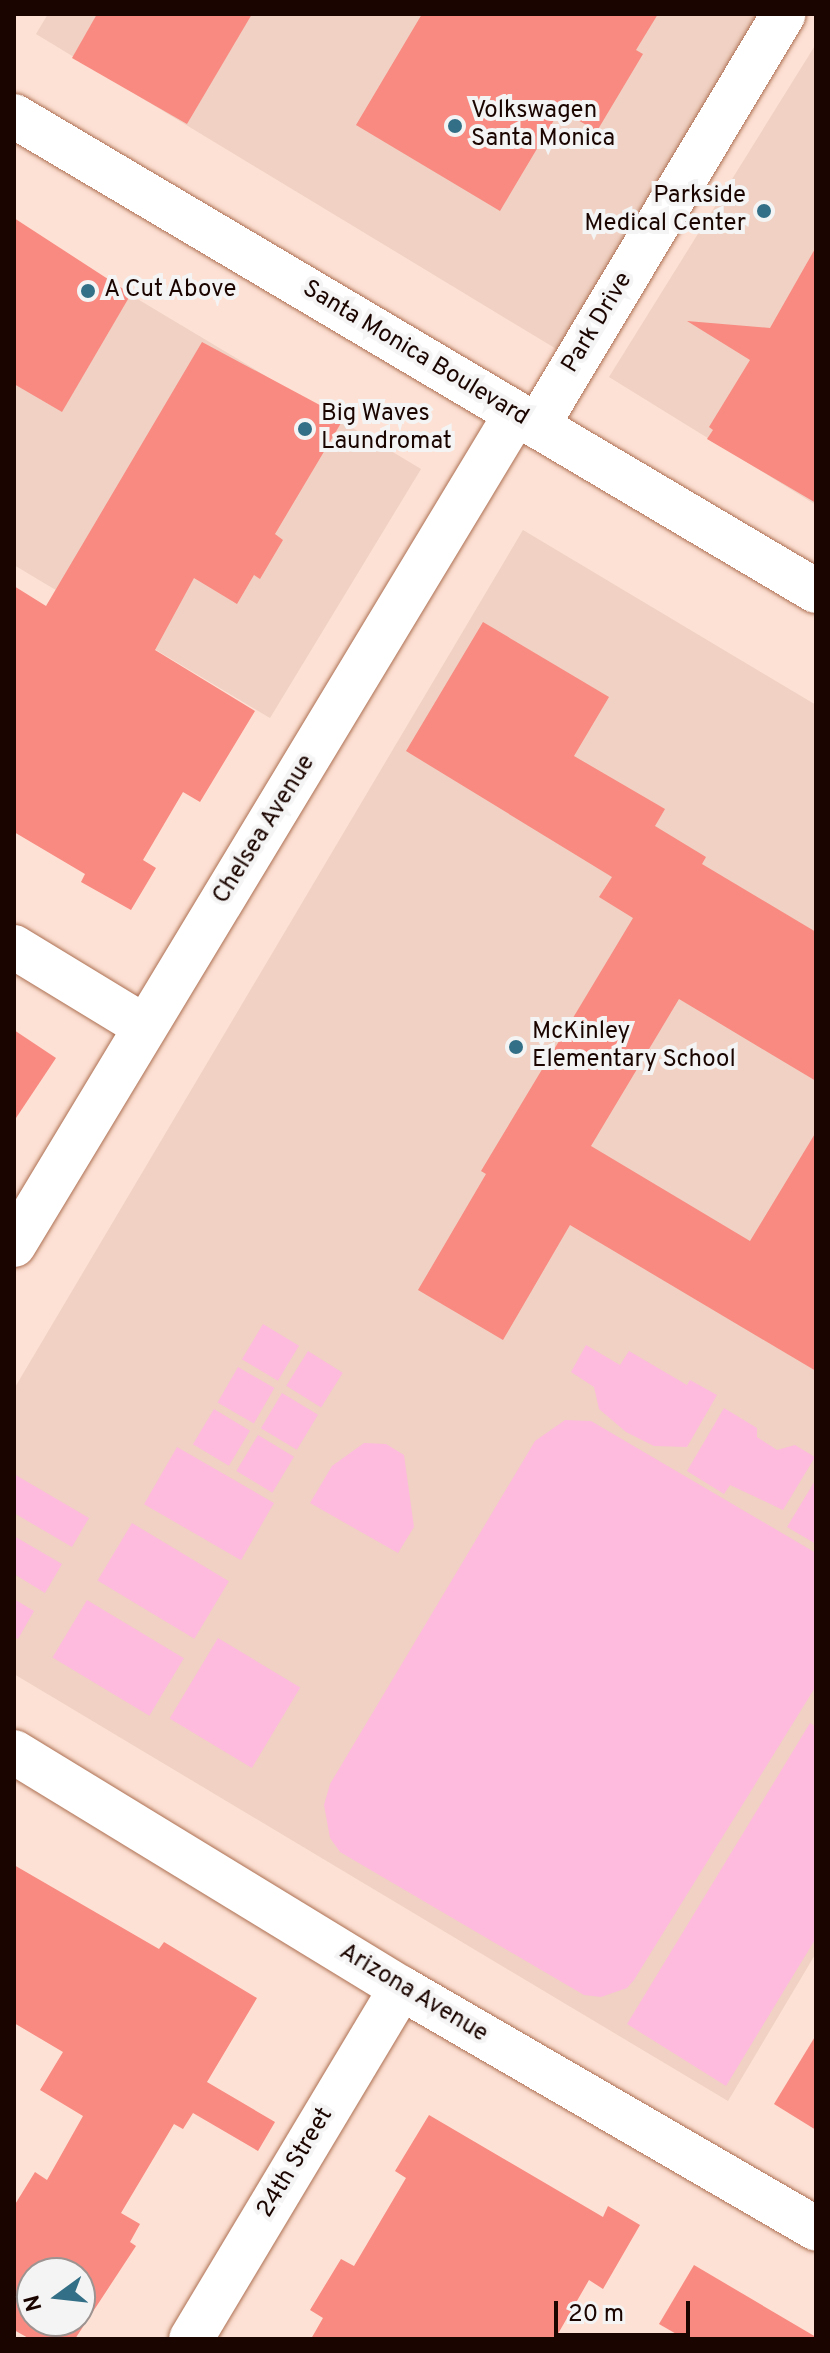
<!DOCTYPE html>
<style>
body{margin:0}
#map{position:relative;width:830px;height:2353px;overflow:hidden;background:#fde1d4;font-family:Overpass,sans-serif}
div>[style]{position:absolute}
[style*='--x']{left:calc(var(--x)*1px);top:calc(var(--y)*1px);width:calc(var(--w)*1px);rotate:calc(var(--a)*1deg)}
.built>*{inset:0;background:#f0d1c3}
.green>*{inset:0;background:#febbde;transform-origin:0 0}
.building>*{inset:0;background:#f88a81}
.roads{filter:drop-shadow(0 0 2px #ad7053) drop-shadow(0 0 2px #ad7053)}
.minor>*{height:44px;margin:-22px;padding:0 22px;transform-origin:22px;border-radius:22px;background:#fff}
.major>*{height:44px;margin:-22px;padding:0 22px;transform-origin:22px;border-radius:22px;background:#fff}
.dots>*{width:22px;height:22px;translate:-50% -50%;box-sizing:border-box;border:4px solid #f4f4f4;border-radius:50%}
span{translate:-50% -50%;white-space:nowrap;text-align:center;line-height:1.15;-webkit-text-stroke:8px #f4f4f4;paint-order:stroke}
.poi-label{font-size:24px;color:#1b0500}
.left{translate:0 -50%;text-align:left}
.right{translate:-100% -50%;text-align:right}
.street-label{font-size:24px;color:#1b0500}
.frame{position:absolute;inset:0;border:16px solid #1b0500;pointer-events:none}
.north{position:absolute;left:16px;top:2257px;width:80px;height:80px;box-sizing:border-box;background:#f4f4f4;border:2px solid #9d9492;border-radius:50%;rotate:255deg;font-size:22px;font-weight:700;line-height:32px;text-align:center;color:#1b0500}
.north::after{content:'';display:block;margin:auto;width:28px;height:36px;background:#337087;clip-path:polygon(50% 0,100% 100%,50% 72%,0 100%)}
.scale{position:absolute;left:554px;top:2301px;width:136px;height:36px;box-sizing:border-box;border:4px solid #1b0500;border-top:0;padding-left:10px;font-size:24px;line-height:28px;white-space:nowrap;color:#1b0500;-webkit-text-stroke:6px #f4f4f4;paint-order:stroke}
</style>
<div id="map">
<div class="built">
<div style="clip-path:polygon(48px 14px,766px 14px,568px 356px,36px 34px)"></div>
<div style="clip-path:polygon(816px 44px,816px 505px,609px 377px)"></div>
<div style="clip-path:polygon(14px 225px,421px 469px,270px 718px,14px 565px)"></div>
<div style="clip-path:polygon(523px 530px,816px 705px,816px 1953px,728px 2101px,14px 1674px,14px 1389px)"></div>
</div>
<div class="green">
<div style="left:263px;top:1324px;width:42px;height:41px;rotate:31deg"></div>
<div style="clip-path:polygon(586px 1345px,620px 1365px,629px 1351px,687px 1385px,690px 1380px,717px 1395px,687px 1447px,654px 1446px,626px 1432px,599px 1409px,594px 1387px,571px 1372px)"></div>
<div style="left:308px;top:1351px;width:41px;height:41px;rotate:32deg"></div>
<div style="left:238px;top:1367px;width:42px;height:41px;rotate:30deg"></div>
<div style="left:282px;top:1393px;width:42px;height:41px;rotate:31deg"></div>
<div style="clip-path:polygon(724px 1408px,757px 1428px,757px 1437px,777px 1450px,795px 1445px,815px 1457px,783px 1510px,730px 1485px,724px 1494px,687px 1471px)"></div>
<div style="left:214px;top:1409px;width:42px;height:41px;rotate:31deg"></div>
<div style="clip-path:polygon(565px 1420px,591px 1421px,816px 1553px,816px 1686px,634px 1980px,627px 1988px,601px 1997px,584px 1995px,340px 1852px,330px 1838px,324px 1805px,330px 1784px,535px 1441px)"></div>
<div style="left:258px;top:1435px;width:42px;height:42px;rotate:31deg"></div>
<div style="clip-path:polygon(364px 1443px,386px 1444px,404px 1455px,414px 1527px,398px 1553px,310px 1503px,332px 1466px)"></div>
<div style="left:177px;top:1447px;width:112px;height:66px;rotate:30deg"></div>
<div style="clip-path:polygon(14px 1474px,89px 1518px,72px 1547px,14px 1513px)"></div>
<div style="clip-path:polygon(816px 1479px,816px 1544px,787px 1527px)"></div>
<div style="left:132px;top:1523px;width:113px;height:67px;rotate:31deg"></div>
<div style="clip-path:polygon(14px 1536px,62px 1564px,45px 1593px,14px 1574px)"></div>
<div style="clip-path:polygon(14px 1599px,34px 1611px,18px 1639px,14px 1637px)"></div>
<div style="left:87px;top:1600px;width:113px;height:67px;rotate:31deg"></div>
<div style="left:218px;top:1638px;width:96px;height:94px;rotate:31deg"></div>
<div style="clip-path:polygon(810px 1723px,816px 1727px,816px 1938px,726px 2086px,627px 2024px)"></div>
</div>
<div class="building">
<div style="clip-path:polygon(97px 14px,252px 14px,187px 124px,72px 58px)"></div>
<div style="clip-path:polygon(422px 14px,658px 14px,636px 50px,643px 54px,597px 131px,560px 110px,500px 211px,356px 125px)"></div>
<div style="clip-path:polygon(14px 218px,131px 294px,62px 412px,14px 384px)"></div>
<div style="clip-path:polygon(816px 247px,816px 503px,707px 439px,713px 430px,709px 427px,750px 360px,687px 321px,770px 328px)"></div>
<div style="clip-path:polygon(202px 342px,344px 418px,275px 534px,283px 540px,260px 579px,254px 575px,237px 604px,194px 578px,155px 650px,255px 711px,200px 802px,183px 792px,143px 860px,156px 868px,131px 910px,81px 882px,85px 874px,14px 832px,14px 586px,46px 606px)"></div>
<div style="clip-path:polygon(483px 622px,609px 697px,574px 756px,665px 809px,655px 826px,706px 857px,702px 864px,816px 932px,816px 1081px,679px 999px,591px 1146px,750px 1241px,816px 1132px,816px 1371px,570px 1225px,503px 1340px,418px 1290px,486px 1174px,481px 1171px,633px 918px,599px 897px,612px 877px,406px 751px)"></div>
<div style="clip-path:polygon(14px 1030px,56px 1058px,14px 1121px)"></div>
<div style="clip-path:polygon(evenodd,14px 1865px,159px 1949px,164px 1942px,257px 1998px,207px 2082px,275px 2122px,258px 2151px,193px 2113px,183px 2129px,174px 2124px,121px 2213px,140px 2224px,130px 2242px,136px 2246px,75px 2339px,30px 2339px,14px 2330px,14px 2206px,35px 2172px,47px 2180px,83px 2116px,40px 2090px,63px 2052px,14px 2023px,14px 1865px,32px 2273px,80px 2273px,80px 2321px,32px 2321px,32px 2273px)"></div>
<div style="clip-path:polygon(816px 2035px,816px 2130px,774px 2104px)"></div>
<div style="clip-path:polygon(429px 2115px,603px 2217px,608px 2206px,640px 2225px,603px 2289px,589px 2280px,555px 2339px,311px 2339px,323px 2318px,310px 2310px,341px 2259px,354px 2266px,406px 2178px,395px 2171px)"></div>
<div style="clip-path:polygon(694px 2265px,816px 2337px,816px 2339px,685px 2339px,659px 2324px)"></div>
</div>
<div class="roads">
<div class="minor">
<div style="--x:537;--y:426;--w:480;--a:-59.1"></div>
<div style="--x:14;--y:947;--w:152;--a:31.3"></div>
<div style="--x:14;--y:1245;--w:969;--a:-58.88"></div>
<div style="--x:14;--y:1752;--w:453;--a:31.4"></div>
<div style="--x:401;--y:1988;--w:480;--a:30.1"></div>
<div style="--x:191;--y:2339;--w:409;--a:-59.1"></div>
</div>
<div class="major">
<div style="--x:14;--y:116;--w:932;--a:30.64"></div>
</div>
</div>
<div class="dots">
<div style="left:455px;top:126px;background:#337087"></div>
<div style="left:764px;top:211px;background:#337087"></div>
<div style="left:88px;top:291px;background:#337087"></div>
<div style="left:305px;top:429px;background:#337087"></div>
<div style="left:516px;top:1047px;background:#337087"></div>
</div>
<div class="poi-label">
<span class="left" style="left:471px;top:126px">Volkswagen<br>Santa Monica</span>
<span class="right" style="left:746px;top:211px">Parkside<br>Medical Center</span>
<span class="left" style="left:104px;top:291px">A Cut Above</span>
<span class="left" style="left:321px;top:429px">Big Waves<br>Laundromat</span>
<span class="left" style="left:532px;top:1047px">McKinley<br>Elementary School</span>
</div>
<div class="street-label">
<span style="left:598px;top:323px;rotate:-59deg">Park Drive</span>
<span style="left:415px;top:354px;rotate:31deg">Santa Monica Boulevard</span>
<span style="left:265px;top:830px;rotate:-58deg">Chelsea Avenue</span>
<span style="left:413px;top:1994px;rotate:31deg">Arizona Avenue</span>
<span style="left:296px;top:2163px;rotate:-59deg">24th Street</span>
</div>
<div class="frame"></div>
<div class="north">N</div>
<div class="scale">20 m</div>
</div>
